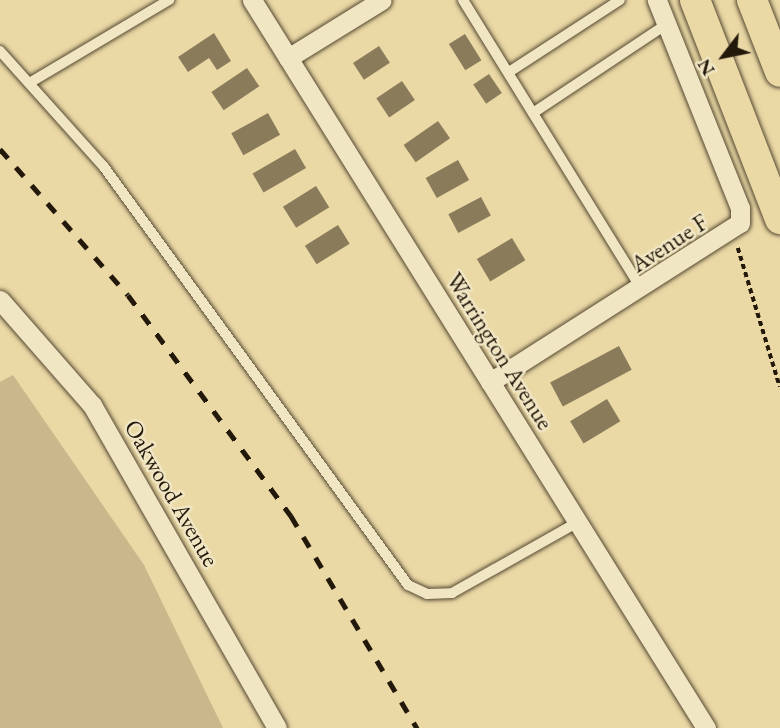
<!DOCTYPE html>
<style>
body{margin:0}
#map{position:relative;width:780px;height:728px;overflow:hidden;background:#ead8a5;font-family:"EB Garamond",serif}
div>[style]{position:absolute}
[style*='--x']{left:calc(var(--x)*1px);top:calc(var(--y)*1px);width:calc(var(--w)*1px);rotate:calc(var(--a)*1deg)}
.green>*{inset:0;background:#c8b88b}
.building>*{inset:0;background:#8a7c5b;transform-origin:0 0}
.path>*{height:3.5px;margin-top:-1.75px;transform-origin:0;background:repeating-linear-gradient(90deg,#23190b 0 5px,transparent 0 8.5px)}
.roads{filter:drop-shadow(0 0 2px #554932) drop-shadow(0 0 2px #554932)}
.lane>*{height:10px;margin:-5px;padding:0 5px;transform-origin:5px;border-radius:5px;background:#f1e6c4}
.street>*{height:19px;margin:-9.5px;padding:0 9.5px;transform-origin:9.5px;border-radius:9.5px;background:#f1e6c4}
.primary>*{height:30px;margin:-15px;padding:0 15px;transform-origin:15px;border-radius:15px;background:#ead8a5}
.rail>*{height:5px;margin-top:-2.5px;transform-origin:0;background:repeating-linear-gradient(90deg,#23190b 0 12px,transparent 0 24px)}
span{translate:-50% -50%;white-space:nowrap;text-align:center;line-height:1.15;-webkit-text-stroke:5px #f1e6c4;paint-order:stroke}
.street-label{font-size:24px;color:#23190b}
.north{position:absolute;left:689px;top:21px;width:70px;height:70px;-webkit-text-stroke:5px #f1e6c4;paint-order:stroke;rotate:238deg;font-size:19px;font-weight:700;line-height:28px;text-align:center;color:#23190b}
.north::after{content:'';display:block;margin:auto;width:24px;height:32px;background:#23190b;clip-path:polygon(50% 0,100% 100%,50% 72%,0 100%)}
</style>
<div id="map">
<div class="green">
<div style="clip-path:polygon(13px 375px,144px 565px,223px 728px,0 728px,0 382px)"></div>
</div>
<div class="building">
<div style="clip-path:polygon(214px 33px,231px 61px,217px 70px,209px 58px,188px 72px,178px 57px)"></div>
<div style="left:465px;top:34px;width:31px;height:19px;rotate:58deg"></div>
<div style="left:379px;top:46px;width:20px;height:31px;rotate:57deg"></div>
<div style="left:247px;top:68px;width:22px;height:43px;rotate:56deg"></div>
<div style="left:489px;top:74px;width:23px;height:19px;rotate:56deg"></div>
<div style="left:402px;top:81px;width:23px;height:31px;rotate:56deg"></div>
<div style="left:268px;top:113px;width:25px;height:42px;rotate:61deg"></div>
<div style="left:438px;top:121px;width:21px;height:42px;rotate:55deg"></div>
<div style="left:295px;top:149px;width:22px;height:49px;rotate:60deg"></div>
<div style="left:458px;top:160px;width:23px;height:37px;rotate:61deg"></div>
<div style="left:316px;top:186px;width:25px;height:39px;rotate:58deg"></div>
<div style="left:481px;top:197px;width:21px;height:37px;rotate:62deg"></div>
<div style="left:338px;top:225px;width:22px;height:39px;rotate:58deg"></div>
<div style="left:512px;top:238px;width:26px;height:41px;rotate:59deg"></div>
<div style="left:619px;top:346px;width:27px;height:78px;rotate:62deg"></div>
<div style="left:607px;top:399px;width:26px;height:43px;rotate:59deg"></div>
</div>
<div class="path">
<div style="--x:738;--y:248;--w:145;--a:73.2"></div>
</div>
<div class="roads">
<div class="lane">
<div style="--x:463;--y:0;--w:339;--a:58.3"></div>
<div style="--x:0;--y:51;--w:156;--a:48.1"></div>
<div style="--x:104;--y:167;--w:517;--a:53.97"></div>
<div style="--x:408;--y:585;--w:21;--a:25"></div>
<div style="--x:427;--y:594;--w:25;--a:-2"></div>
<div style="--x:452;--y:593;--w:145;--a:-29.4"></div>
<div style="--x:509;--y:72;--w:132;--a:-33"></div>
<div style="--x:31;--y:82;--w:161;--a:-30.7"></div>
<div style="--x:533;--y:113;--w:161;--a:-33.6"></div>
</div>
<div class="street">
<div style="--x:252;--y:0;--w:858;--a:58.05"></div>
<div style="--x:288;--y:58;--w:110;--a:-31.7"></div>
<div style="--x:0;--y:300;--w:140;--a:48.8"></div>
<div style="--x:92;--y:405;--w:372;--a:60.2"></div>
<div style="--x:490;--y:382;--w:296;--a:-32.5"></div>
<div style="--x:740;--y:223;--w:15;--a:-90"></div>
<div style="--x:740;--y:208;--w:224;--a:-111.8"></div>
</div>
<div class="primary">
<div style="--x:695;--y:0;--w:235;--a:68.8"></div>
<div style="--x:752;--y:0;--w:77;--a:68.7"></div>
</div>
</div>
<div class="rail">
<div style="--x:0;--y:149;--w:194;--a:48.8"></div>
<div style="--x:128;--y:295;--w:275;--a:53.6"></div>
<div style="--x:291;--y:516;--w:247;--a:59.3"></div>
</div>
<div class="street-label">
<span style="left:669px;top:243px;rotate:-33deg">Avenue F</span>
<span style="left:500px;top:351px;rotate:58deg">Warrington Avenue</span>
<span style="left:172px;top:493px;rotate:60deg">Oakwood Avenue</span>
</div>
<div class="north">N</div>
</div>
